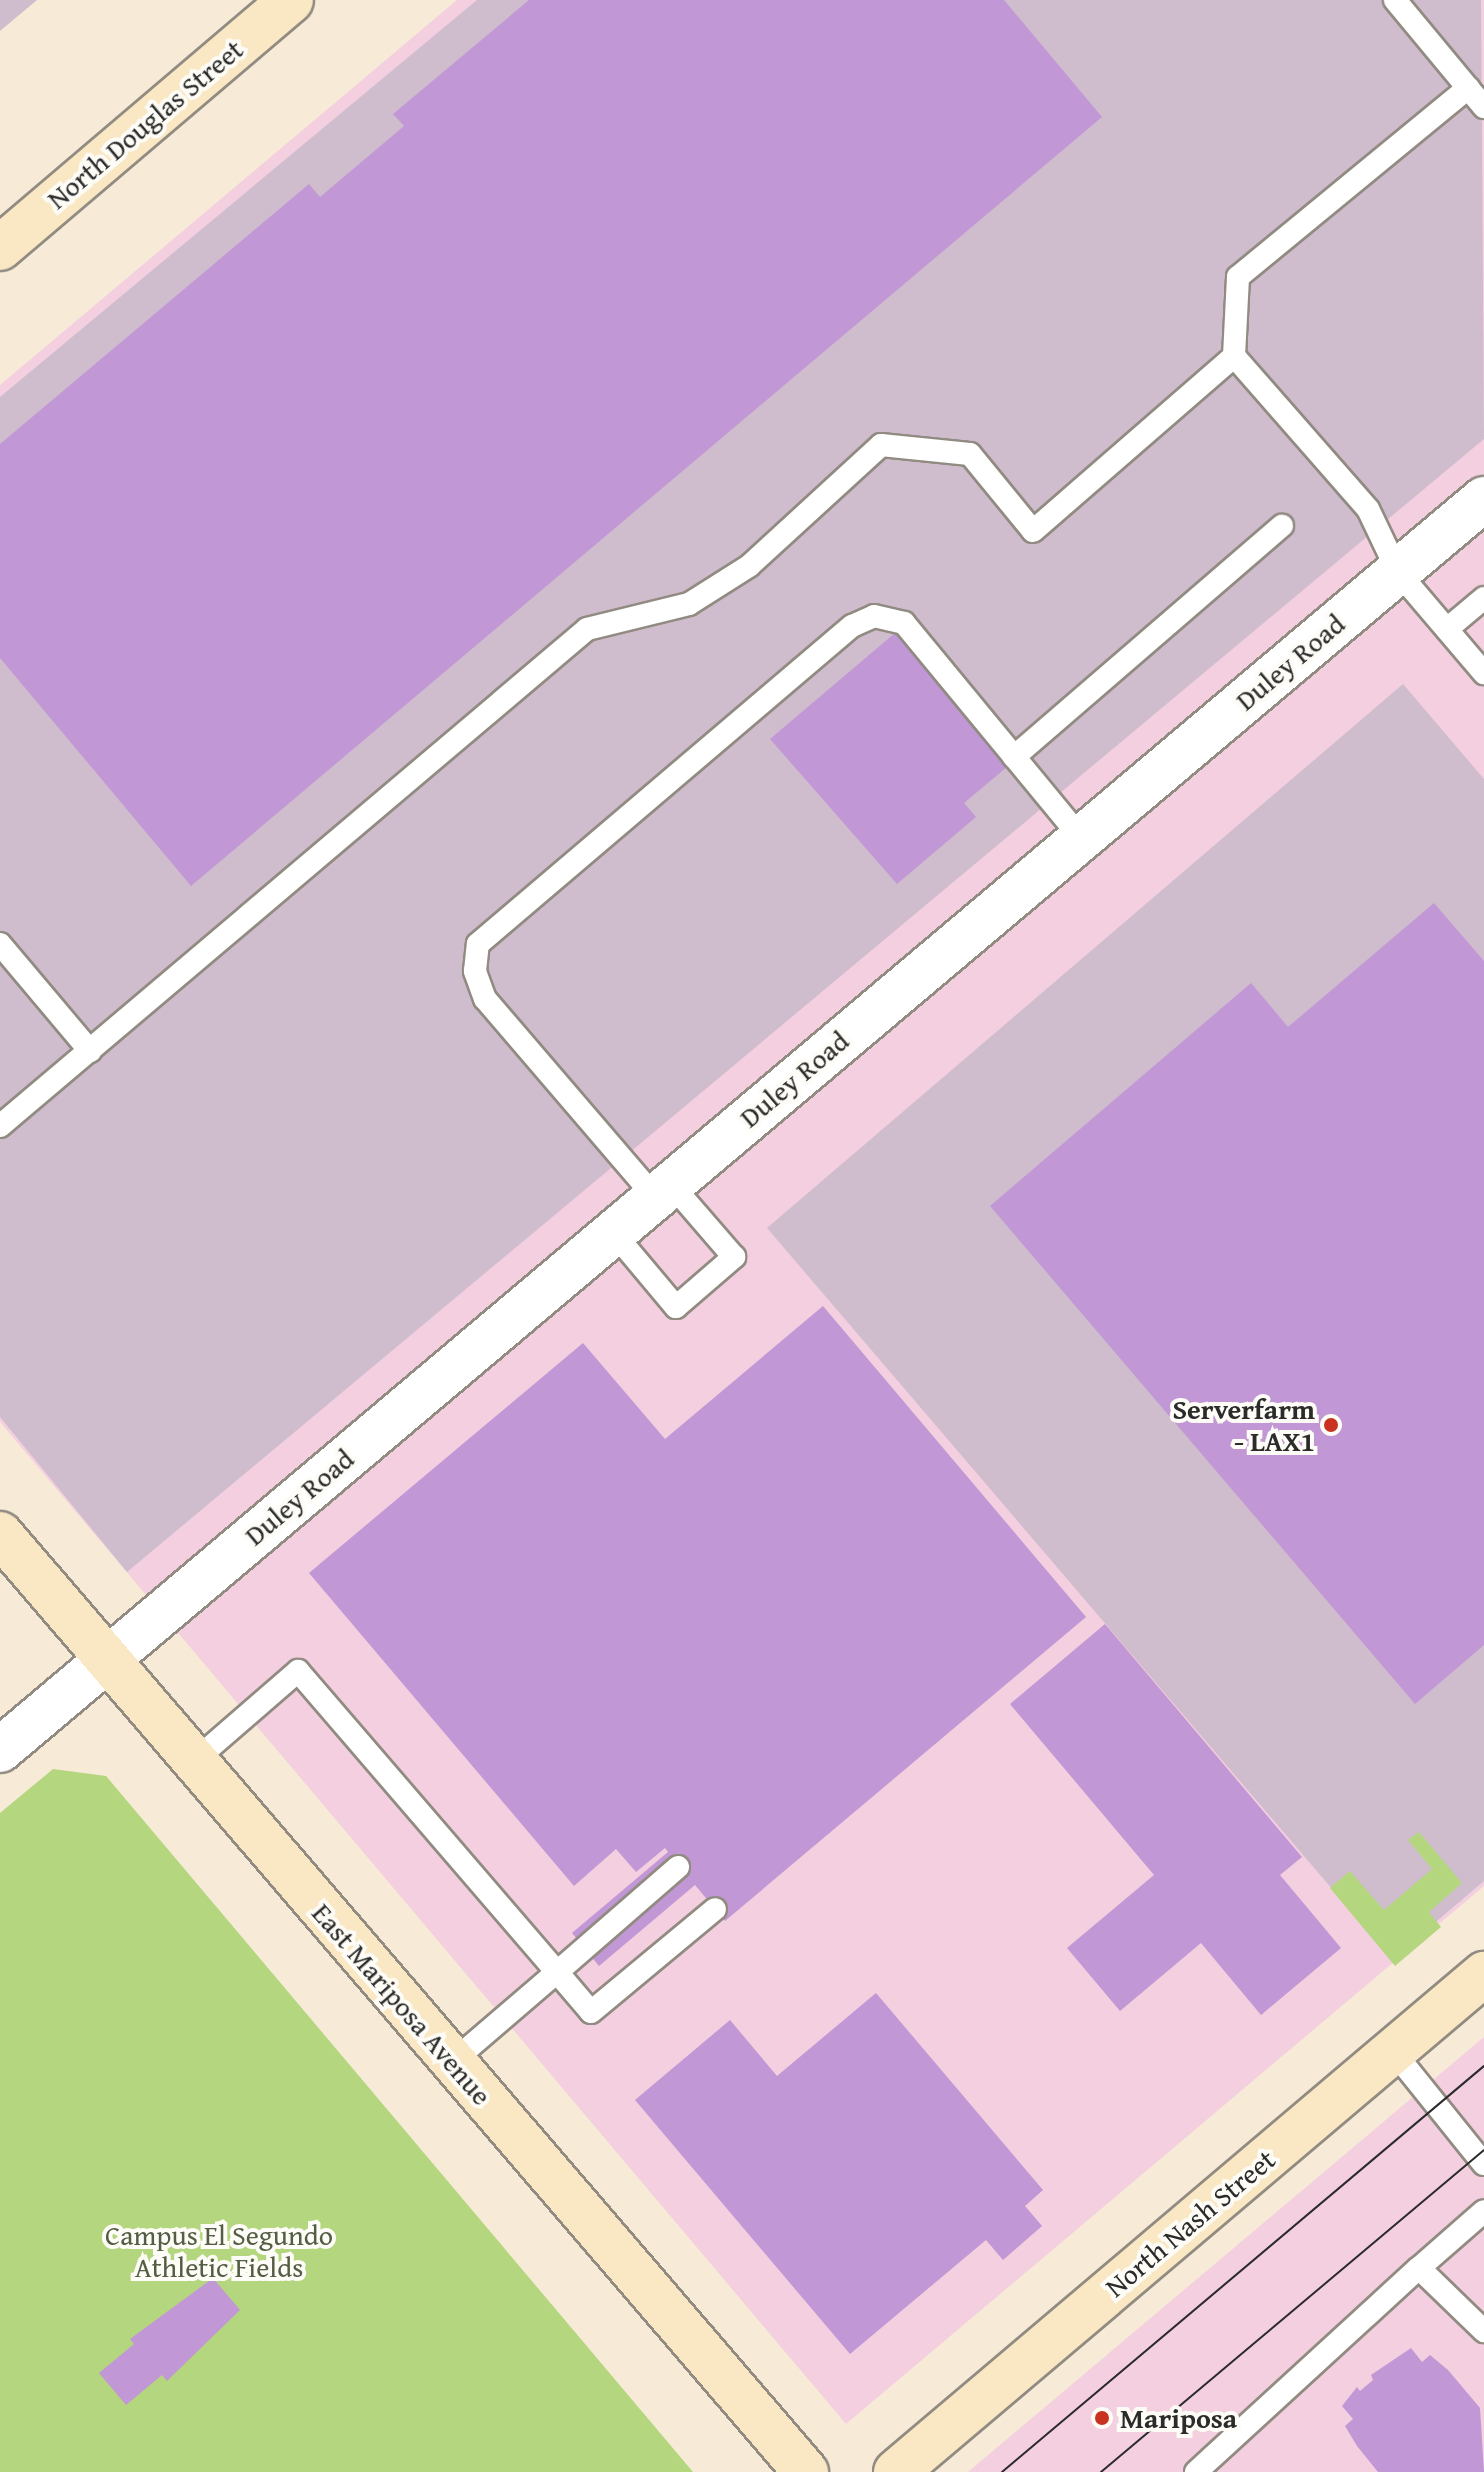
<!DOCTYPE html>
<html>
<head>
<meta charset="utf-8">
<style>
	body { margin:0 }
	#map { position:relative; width:1484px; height:2472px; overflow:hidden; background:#f7ebd8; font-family:"Gentium Book Plus",serif }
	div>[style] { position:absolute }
	.built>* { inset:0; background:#f3cfdf }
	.industrial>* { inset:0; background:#cfbdce }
	.green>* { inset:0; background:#b4d67e }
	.building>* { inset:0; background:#c197d6 }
	.roads { filter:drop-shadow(2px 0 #918b82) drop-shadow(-2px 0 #918b82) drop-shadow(0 2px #918b82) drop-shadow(0 -2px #918b82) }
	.lane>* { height:22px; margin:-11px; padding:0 11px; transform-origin:11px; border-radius:11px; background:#fff }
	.street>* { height:44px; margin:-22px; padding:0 22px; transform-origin:22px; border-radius:22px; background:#fff }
	.secondary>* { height:44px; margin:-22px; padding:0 22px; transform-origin:22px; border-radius:22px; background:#fae7c3 }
	.tram>* { height:2px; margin:-1px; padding:0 1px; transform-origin:1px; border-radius:1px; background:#2b2b2b }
	.dots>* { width:22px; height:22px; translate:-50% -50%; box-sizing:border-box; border:4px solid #fdfcf7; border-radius:50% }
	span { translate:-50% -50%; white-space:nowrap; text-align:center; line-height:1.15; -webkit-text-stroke:8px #fdfcf7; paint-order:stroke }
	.street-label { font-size:28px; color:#2b2b2b }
	.poi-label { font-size:28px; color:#2b2b2b; font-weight:700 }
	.right { translate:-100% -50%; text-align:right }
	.left { translate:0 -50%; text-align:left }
	.park-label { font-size:28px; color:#545e44 }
</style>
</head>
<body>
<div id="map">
	<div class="built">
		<i style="clip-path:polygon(457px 0,1484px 0,1484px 1886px,846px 2424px,0 1422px,0 385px)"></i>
		<i style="clip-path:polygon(1484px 2037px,1484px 2472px,968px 2472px)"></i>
	</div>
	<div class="industrial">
		<i style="clip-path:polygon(0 0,37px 0,0 31px)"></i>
		<i style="clip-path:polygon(477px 0,1481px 0,1484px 439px,127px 1572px,0 1417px,0 397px)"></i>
		<i style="clip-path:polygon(1403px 684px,1484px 779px,1484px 1881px,1392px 1959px,767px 1228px)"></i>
	</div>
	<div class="green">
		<i style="clip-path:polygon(53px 1769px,106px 1776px,693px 2472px,0 2472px,0 1813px)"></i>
		<i style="clip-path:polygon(1419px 1832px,1462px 1883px,1429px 1912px,1441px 1927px,1395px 1966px,1330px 1888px,1350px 1871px,1384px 1910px,1432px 1869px,1408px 1840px)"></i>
	</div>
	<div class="building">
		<i style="clip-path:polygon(529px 0,1004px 0,1102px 117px,191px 886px,0 658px,0 444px,309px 184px,320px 197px,404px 126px,393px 114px)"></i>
		<i style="clip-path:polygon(895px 633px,1007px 767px,964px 803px,976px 817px,897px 884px,770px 739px)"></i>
		<i style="clip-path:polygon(1434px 903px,1484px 961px,1484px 1645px,1415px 1704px,990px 1206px,1251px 983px,1288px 1027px)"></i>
		<i style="clip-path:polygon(823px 1306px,1086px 1617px,725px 1921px,695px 1885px,599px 1966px,572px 1933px,668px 1852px,665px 1848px,636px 1872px,616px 1849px,574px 1886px,309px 1573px,583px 1343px,665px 1439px)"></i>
		<i style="clip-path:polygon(1105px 1624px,1302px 1857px,1280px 1875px,1341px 1948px,1261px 2015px,1201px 1943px,1120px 2011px,1067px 1948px,1154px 1875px,1010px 1704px)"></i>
		<i style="clip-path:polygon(876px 1993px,1043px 2190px,1025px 2206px,1042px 2226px,1003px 2260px,986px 2240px,850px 2354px,635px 2100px,730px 2020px,777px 2076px)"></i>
		<i style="clip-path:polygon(213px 2278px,240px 2310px,167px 2381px,162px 2375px,126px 2405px,99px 2373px,134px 2344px,130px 2339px)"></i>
		<i style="clip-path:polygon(1411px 2348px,1422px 2362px,1430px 2355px,1448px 2370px,1480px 2408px,1484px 2472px,1378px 2472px,1357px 2446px,1345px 2426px,1353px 2419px,1342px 2406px,1357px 2387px,1360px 2391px,1373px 2380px,1371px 2375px)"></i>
	</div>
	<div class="roads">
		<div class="lane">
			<i style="left:1395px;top:0;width:114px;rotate:50.3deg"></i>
			<i style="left:1234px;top:356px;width:79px;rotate:-87.1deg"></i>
			<i style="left:1238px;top:277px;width:298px;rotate:-39.4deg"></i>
			<i style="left:1468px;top:88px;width:25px;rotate:50deg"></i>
			<i style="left:1447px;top:629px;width:48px;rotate:-40deg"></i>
			<i style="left:1014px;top:757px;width:354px;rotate:-40.8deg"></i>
			<i style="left:0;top:944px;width:140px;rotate:49.9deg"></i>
			<i style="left:0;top:1126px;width:769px;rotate:-40.25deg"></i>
			<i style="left:587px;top:629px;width:105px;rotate:-13.8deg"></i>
			<i style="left:689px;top:604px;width:71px;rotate:-32.3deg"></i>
			<i style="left:749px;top:566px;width:179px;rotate:-42.5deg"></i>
			<i style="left:881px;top:445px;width:89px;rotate:5.8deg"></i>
			<i style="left:970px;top:454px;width:99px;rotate:50.7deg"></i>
			<i style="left:1033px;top:531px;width:267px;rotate:-41deg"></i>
			<i style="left:1234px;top:356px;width:203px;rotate:48.8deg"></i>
			<i style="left:1368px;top:509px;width:70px;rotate:64.5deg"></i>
			<i style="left:1398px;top:572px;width:133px;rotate:49.6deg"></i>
			<i style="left:655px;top:1197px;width:261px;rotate:-130.6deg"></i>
			<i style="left:485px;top:999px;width:30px;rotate:-110deg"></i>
			<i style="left:475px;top:971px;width:27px;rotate:-84deg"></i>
			<i style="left:478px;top:944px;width:491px;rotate:-40.4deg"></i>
			<i style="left:852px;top:626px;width:24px;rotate:-24deg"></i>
			<i style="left:874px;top:616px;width:31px;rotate:13deg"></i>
			<i style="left:904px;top:623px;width:278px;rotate:50.5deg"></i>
			<i style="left:613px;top:1232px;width:98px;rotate:50deg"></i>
			<i style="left:676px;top:1307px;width:77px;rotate:-40.8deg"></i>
			<i style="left:734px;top:1257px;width:96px;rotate:-130.8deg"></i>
			<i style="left:193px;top:1762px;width:139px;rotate:-40.9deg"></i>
			<i style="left:298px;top:1671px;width:397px;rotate:49.3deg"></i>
			<i style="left:557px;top:1972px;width:138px;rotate:139.4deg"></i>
			<i style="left:678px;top:1867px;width:160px;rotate:139deg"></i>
			<i style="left:557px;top:1972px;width:52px;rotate:49.6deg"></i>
			<i style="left:591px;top:2012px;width:161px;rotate:-39.7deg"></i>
			<i style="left:1393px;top:2051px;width:145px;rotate:51.2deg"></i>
			<i style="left:1419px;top:2268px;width:86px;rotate:-41.2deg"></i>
			<i style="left:1196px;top:2472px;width:302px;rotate:-42.5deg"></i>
			<i style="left:1419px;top:2268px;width:91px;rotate:44.1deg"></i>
		</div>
		<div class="street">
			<i style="left:0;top:1750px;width:1941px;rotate:-40.13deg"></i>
		</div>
		<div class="secondary">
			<i style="left:0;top:248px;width:382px;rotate:-40.4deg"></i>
			<i style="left:0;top:1534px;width:1237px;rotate:49.33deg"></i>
			<i style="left:896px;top:2472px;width:771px;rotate:-40.26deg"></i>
		</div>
	</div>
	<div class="tram">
		<i style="left:1002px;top:2472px;width:630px;rotate:-40.11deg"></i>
		<i style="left:1101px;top:2472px;width:500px;rotate:-40.05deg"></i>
	</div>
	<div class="dots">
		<i style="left:1331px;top:1425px;background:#c8321e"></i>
		<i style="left:1102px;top:2418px;background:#c8321e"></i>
	</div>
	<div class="street-label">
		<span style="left:145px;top:124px;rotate:-40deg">North Douglas Street</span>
		<span style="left:1290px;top:662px;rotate:-40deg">Duley Road</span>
		<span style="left:794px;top:1079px;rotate:-40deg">Duley Road</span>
		<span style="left:299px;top:1497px;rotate:-40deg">Duley Road</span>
		<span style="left:402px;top:2004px;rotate:49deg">East Mariposa Avenue</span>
		<span style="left:1190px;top:2223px;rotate:-40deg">North Nash Street</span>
	</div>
	<div class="poi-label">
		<span class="right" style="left:1315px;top:1425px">Serverfarm<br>- LAX1</span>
		<span class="left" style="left:1120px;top:2418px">Mariposa</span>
	</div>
	<div class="park-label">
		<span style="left:219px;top:2251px">Campus El Segundo<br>Athletic Fields</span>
	</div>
</div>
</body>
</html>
